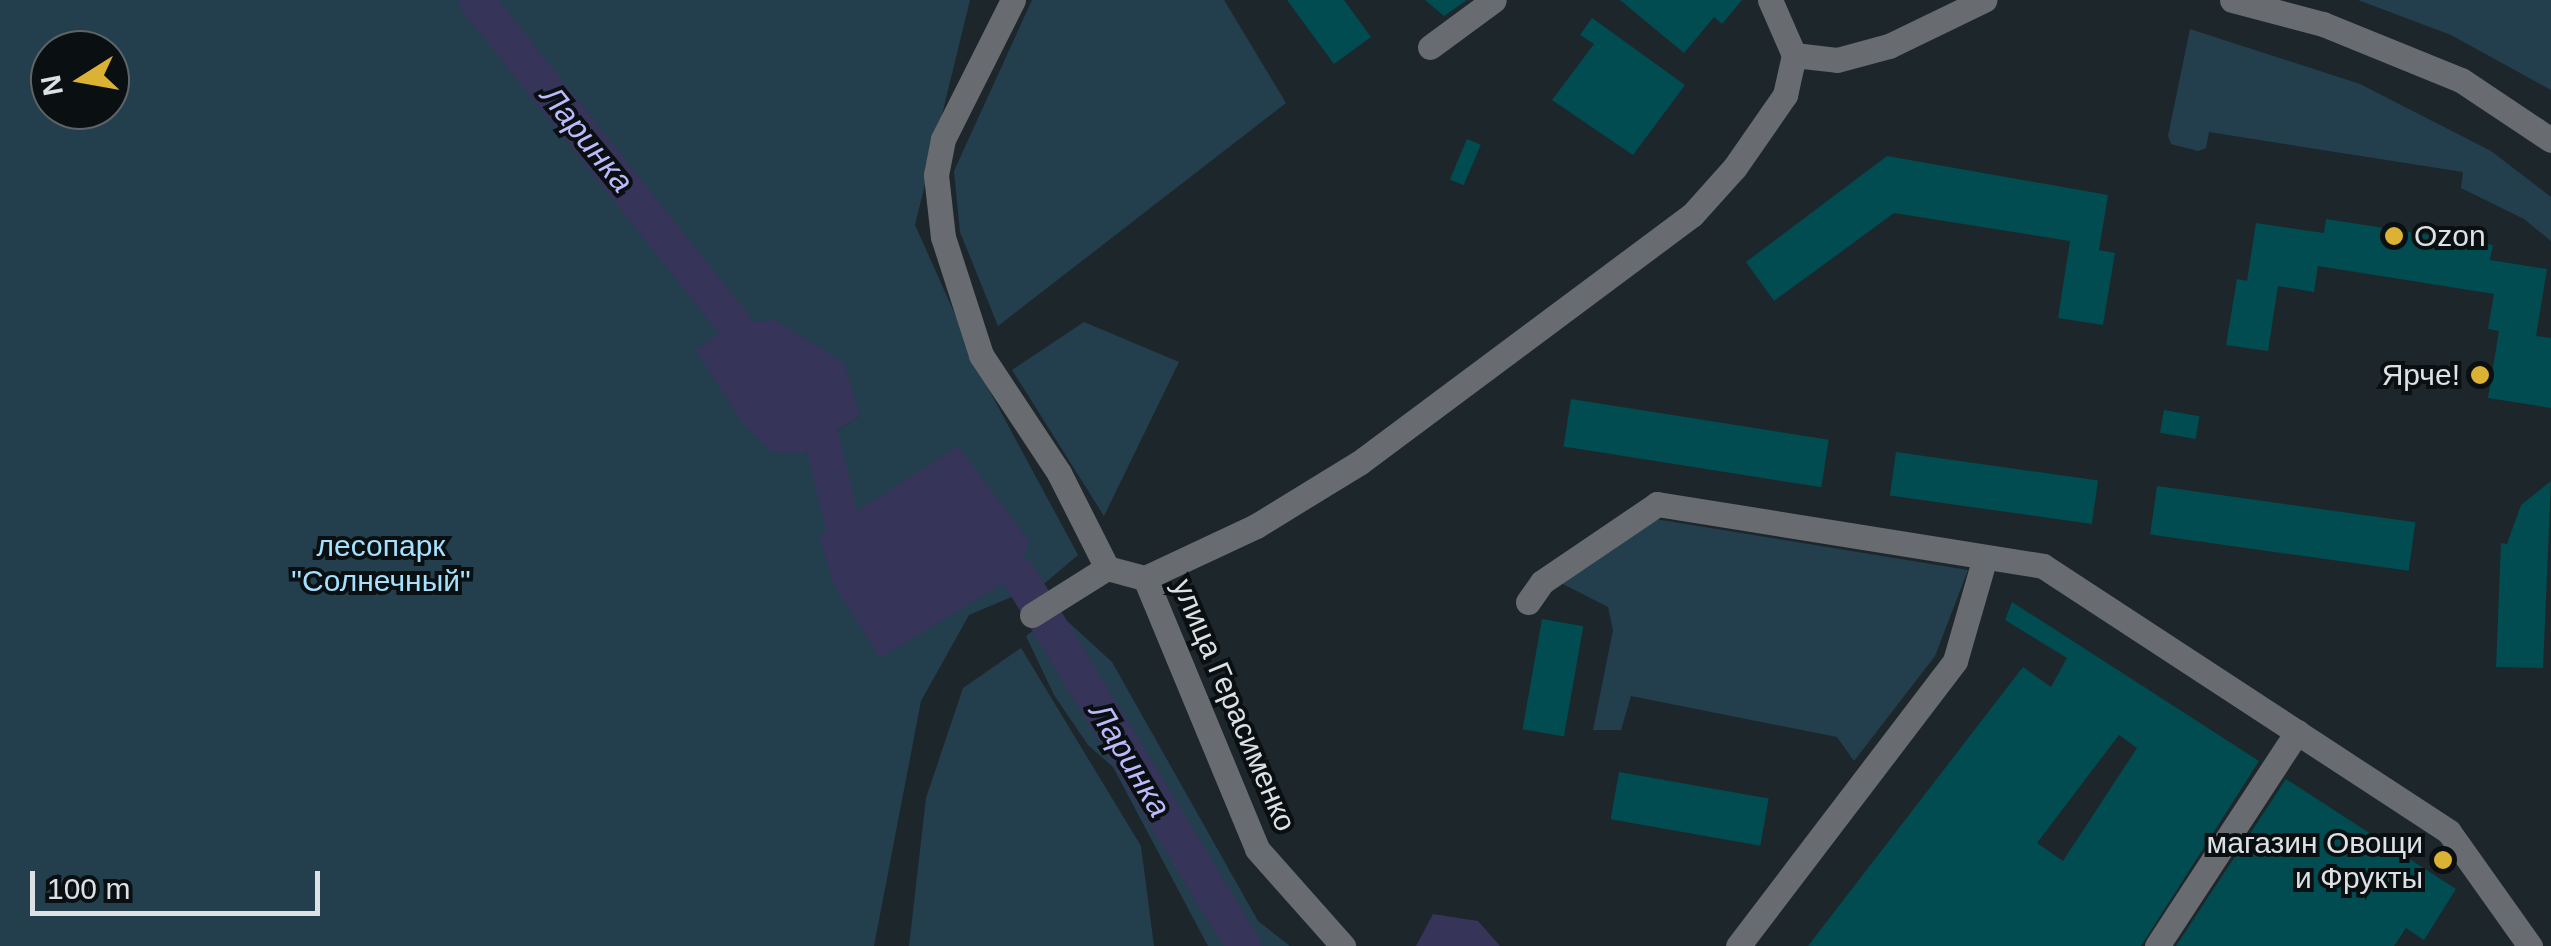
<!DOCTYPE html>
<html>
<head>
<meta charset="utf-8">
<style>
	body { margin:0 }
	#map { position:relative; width:2551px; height:946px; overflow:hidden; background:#1d262b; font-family:Arial,sans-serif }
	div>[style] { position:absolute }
	.green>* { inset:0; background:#233f4d }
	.water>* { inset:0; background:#363459 }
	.river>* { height:35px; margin:-17.5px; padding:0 17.5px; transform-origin:17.5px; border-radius:17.5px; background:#363459 }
	.building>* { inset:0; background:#014c50; transform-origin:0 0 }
	.minor>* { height:25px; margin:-12.5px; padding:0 12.5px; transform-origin:12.5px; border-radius:12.5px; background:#686b6f }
	.dots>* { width:28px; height:28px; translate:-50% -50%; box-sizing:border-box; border:5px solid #0a0f11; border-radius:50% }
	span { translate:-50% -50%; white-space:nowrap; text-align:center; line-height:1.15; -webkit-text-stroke:8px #0a0f11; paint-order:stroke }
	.poi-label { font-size:30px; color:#dbe1e4 }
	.left { translate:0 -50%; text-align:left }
	.right { translate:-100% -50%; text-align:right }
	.park-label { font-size:30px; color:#a3e1ff }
	.street-label { font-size:30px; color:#dbe1e4 }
	.water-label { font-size:32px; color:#bcb9fd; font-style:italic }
	.north { position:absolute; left:30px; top:30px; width:100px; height:100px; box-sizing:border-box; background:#0a0f11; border:2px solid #5e6365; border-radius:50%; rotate:259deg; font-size:28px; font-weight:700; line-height:40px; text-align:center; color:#dbe1e4 }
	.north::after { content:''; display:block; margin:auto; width:35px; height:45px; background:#dbb233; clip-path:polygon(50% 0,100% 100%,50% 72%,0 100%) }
	.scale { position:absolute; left:30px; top:871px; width:290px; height:45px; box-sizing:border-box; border:5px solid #dbe1e4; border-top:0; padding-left:12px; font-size:30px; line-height:35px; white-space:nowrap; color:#dbe1e4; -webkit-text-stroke:8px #0a0f11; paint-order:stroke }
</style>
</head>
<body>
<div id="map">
	<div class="green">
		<i style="clip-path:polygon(evenodd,0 0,970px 0,915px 225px,988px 388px,1078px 555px,1045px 583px,969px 615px,921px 701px,874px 946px,0 946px,0 0,50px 50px,110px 50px,110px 110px,50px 110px,50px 50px,0 0,860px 415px,804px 454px,743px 424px,860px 415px)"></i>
		<i style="clip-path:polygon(1032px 0,1224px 0,1286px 103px,998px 326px,960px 232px,954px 171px)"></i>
		<i style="clip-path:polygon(2358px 0,2551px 0,2551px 90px,2451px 35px)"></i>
		<i style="clip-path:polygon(2190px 29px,2360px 84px,2491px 151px,2551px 197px,2551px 241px,2524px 219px,2461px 188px,2463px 172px,2209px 132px,2206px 148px,2198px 151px,2171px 144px,2168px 136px)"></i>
		<i style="clip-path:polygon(1084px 322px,1179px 362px,1104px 516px,1012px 370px)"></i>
		<i style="clip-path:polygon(1655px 519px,1968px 570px,1935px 656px,1854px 761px,1837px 737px,1631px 696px,1621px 730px,1593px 730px,1613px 630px,1608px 607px,1561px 583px)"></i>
		<i style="clip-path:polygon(1052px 617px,1065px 619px,1112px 662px,1258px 921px,1290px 946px,1208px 946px,1113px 767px,1088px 745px,1054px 695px,1026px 636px)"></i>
		<i style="clip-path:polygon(1021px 648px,1141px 846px,1154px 946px,909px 946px,926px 798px,963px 688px)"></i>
	</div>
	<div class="water">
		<i style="clip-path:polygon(775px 320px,844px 363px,860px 415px,804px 454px,772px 452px,743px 424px,695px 349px,734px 324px)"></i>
		<i style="clip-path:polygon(958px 446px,1029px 541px,1018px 574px,880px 658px,834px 585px,819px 536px)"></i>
		<i style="clip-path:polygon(1433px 914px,1478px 921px,1500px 946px,1416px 946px)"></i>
	</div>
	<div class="river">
		<i style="left:476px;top:0;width:414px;rotate:51.5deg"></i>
		<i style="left:822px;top:441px;width:81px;rotate:76.5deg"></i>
		<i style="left:1018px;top:574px;width:435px;rotate:58.8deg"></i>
	</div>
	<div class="building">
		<i style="clip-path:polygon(1287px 0,1344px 0,1371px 37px,1334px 64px)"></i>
		<i style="clip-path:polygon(1425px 0,1467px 0,1444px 16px)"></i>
		<i style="clip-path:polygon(1620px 0,1742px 0,1722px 24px,1714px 17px,1684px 53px)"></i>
		<i style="clip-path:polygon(1592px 18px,1685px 85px,1633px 155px,1552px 100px,1594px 44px,1580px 35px)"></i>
		<i style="left:1467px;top:139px;width:15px;height:44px;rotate:23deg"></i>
		<i style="clip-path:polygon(1887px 156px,2108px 195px,2099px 250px,2115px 253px,2103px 325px,2058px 318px,2070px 241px,1894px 213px,1774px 301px,1746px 262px)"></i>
		<i style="clip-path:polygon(2326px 219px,2493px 245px,2490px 260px,2547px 269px,2536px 336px,2551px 338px,2551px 408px,2488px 398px,2499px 331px,2488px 329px,2494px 294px,2318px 266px,2314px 292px,2278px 286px,2268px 351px,2226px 345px,2237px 279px,2247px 281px,2256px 223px,2324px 233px)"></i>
		<i style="left:1571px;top:399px;width:261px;height:48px;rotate:9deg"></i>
		<i style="left:2164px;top:410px;width:36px;height:23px;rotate:10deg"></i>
		<i style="left:1896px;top:452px;width:204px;height:44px;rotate:8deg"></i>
		<i style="clip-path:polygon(2551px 481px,2543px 668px,2496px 667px,2501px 543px,2507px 544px,2521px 505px)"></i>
		<i style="left:2157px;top:486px;width:261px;height:49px;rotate:8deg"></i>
		<i style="clip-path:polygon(evenodd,2012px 602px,2259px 761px,2141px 946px,1808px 946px,2023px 667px,2051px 687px,2067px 658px,2005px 620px,2012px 602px,2119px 735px,2137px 748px,2063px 861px,2037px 843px,2119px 735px)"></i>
		<i style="left:1542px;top:619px;width:42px;height:112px;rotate:10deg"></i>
		<i style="left:1619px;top:772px;width:152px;height:48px;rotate:10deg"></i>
		<i style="clip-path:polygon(2286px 779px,2456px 889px,2424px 940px,2406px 928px,2394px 946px,2176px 946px)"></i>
	</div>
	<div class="minor">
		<i style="left:1013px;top:0;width:156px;rotate:116.7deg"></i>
		<i style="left:943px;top:139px;width:37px;rotate:101deg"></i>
		<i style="left:936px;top:175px;width:62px;rotate:83.6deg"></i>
		<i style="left:943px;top:237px;width:124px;rotate:72.1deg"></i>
		<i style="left:981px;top:355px;width:141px;rotate:56.5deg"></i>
		<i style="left:1059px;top:473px;width:106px;rotate:63.2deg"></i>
		<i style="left:1107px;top:568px;width:39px;rotate:15deg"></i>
		<i style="left:1145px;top:578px;width:123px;rotate:-25.1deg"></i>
		<i style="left:1256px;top:526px;width:121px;rotate:-31.5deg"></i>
		<i style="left:1359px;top:463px;width:415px;rotate:-36.7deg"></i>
		<i style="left:1692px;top:215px;width:64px;rotate:-48.1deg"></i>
		<i style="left:1735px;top:167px;width:88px;rotate:-55.2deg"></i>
		<i style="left:1785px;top:95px;width:41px;rotate:-77.3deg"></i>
		<i style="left:1770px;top:0;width:60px;rotate:66.4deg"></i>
		<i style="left:2232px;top:0;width:94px;rotate:14.8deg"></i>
		<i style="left:2323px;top:24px;width:149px;rotate:22.1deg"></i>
		<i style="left:2461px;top:80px;width:108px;rotate:33.7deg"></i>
		<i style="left:1430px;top:47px;width:79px;rotate:-36.3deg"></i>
		<i style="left:1794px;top:55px;width:43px;rotate:6.6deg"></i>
		<i style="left:1837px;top:60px;width:54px;rotate:-15.1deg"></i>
		<i style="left:1889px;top:46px;width:106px;rotate:-25.8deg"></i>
		<i style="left:1145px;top:578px;width:293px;rotate:67.5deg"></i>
		<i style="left:1257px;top:849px;width:130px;rotate:48.4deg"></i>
		<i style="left:1528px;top:602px;width:24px;rotate:-55deg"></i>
		<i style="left:1542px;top:582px;width:139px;rotate:-34.1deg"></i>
		<i style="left:1657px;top:504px;width:391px;rotate:9.1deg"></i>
		<i style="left:2043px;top:566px;width:485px;rotate:33.2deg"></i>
		<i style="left:2449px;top:832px;width:140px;rotate:54.6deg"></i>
		<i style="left:1032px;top:615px;width:89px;rotate:-32.1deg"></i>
		<i style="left:1738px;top:946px;width:358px;rotate:-52.7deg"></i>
		<i style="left:1955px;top:661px;width:108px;rotate:-73.9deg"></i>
		<i style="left:2157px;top:946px;width:256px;rotate:-56.8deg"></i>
	</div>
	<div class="dots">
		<i style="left:2394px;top:236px;background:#dbb233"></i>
		<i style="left:2480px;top:375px;background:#dbb233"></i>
		<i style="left:2443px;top:860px;background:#dbb233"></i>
	</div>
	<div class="poi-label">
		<span class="left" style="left:2414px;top:236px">Ozon</span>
		<span class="right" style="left:2460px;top:375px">Ярче!</span>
		<span class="right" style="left:2423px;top:860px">магазин Овощи<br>и Фрукты</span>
	</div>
	<div class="park-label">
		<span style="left:381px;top:563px">лесопарк<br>"Солнечный"</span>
	</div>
	<div class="street-label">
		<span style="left:1234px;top:705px;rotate:67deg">улица Герасименко</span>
	</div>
	<div class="water-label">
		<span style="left:587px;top:139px;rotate:51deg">Ларинка</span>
		<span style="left:1130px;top:760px;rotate:59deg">Ларинка</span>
	</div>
	<div class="north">N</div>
	<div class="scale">100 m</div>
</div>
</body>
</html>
